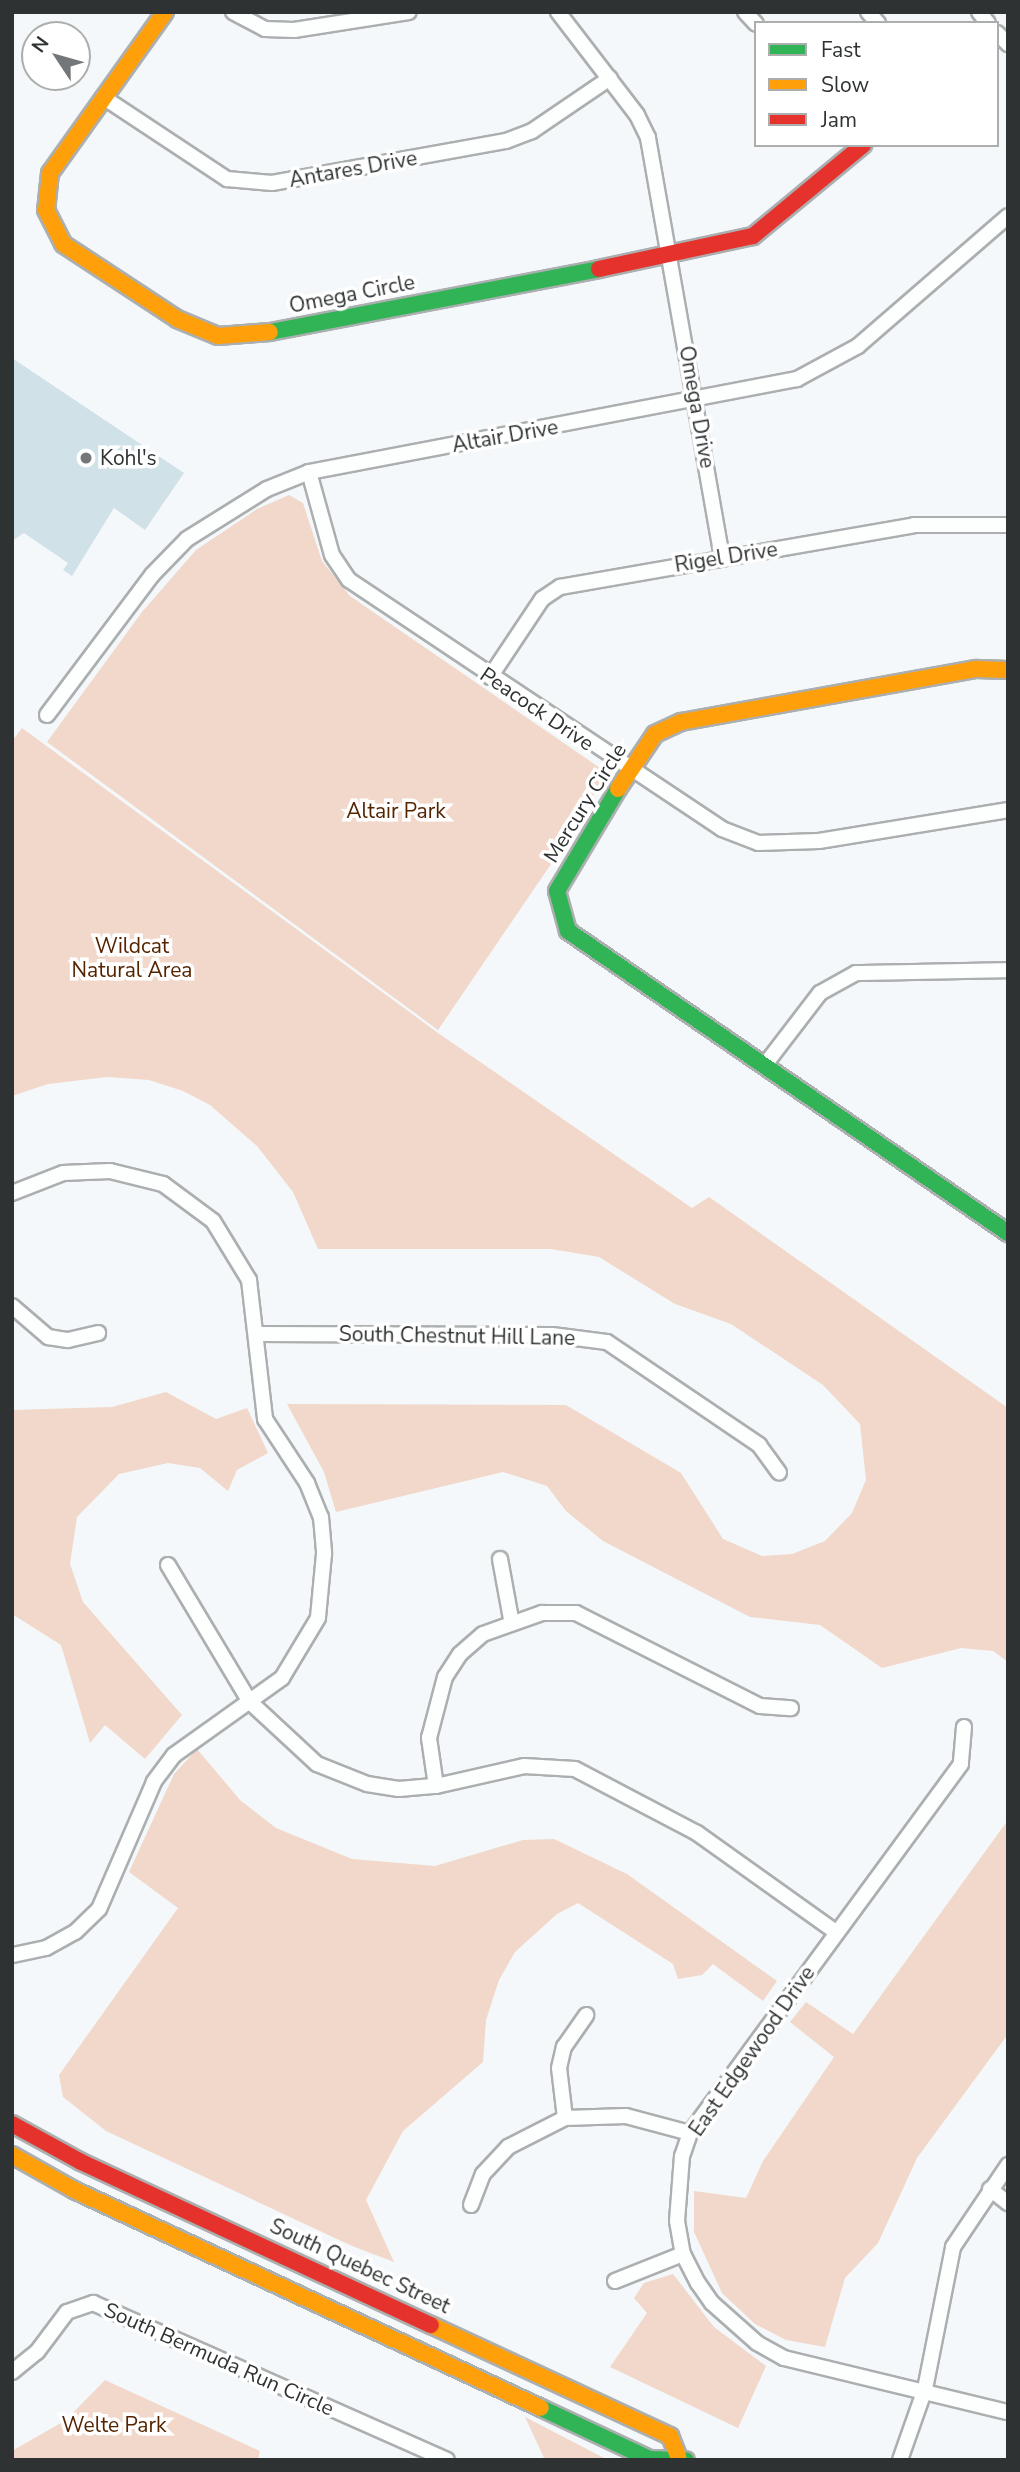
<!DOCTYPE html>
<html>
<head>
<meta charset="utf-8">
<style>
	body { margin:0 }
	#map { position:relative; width:1020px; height:2472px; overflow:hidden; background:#f4f8fa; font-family:"Nunito Sans",sans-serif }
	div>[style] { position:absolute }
	.green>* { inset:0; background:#f1d8ca }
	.building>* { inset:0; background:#d1e1e8 }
	.roads { filter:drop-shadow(2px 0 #acafb0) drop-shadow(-2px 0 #acafb0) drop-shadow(0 2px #acafb0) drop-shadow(0 -2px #acafb0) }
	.street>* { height:14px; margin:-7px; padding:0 7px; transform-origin:7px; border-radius:7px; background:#fdfefe }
	.fast>* { height:16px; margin:-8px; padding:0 8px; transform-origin:8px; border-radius:8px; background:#30b455 }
	.slow>* { height:16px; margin:-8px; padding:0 8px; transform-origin:8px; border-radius:8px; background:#ff9f0a }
	.jam>* { height:16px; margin:-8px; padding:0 8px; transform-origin:8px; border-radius:8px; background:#e5322d }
	.dots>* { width:19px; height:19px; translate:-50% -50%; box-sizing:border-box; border:4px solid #fff; border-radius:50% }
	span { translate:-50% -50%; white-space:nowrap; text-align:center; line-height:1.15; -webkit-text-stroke:7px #fff; paint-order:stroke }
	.street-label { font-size:21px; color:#2f3233 }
	.poi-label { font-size:21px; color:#2f3233 }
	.left { translate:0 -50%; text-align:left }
	.park-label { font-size:21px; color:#542401 }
	.frame { position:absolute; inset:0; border:14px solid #2f3233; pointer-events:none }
	.legend { position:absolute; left:754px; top:21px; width:245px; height:126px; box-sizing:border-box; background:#fff; border:2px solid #acadad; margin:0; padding:9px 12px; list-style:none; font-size:21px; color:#2f3233 }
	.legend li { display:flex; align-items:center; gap:14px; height:35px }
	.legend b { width:35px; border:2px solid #acadad }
	.north { position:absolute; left:21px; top:21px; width:70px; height:70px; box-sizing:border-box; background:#fff; border:2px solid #acadad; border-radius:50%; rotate:306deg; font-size:19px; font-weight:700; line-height:28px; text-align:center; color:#2f3233 }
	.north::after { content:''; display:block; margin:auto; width:24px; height:32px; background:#747779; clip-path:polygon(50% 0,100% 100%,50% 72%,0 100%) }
</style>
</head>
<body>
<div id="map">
	<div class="green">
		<i style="clip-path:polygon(289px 495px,303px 503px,322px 561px,350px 596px,603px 770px,603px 779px,549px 867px,438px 1030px,47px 742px,142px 612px,196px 550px,257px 509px)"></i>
		<i style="clip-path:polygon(22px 728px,438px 1033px,692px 1208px,709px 1197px,1008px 1408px,1008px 1662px,993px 1651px,961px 1648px,882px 1668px,820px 1625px,750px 1617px,603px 1541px,566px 1511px,547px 1486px,503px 1472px,336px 1512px,324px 1472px,287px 1404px,566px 1405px,681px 1473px,723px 1539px,762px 1556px,792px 1554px,825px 1541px,852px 1513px,866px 1480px,860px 1424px,823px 1385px,731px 1324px,675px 1304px,599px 1257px,551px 1249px,318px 1249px,293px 1192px,257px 1146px,210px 1105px,183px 1091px,149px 1080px,107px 1077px,48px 1084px,12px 1096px,12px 741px)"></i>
		<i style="clip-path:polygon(166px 1392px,216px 1419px,247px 1408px,268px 1453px,237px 1470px,228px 1491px,200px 1468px,168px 1463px,119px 1474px,77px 1517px,70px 1564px,83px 1602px,182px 1715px,145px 1759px,105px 1725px,90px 1743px,61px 1645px,12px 1614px,12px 1410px,112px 1407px)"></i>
		<i style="clip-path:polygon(197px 1749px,240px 1800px,276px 1828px,352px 1859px,435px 1866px,523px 1840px,554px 1839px,627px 1874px,777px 1981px,763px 2001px,713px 1964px,702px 1975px,678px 1979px,673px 1964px,578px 1903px,557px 1914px,515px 1952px,499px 1980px,486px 2020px,483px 2062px,403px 2131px,366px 2200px,394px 2262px,352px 2246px,106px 2131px,63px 2097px,59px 2075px,178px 1908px,129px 1872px,174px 1774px)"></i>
		<i style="clip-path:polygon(1008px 1820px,1008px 2034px,917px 2158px,878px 2243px,845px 2278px,825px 2347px,786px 2340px,755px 2324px,722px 2293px,694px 2232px,694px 2191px,746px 2198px,763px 2161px,834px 2057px,790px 2022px,806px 2002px,853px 2034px)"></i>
		<i style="clip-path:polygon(673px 2274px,714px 2327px,766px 2366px,738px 2428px,610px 2367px,647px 2313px,634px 2298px,644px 2283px)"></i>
		<i style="clip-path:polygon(105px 2380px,260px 2451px,258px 2460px,12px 2460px,12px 2451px,66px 2420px)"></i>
		<i style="clip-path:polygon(525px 2417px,608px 2460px,545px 2460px)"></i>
	</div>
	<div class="building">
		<i style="clip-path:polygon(12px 358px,184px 473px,145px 530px,114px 508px,72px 576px,63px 570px,68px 563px,24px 533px,12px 541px)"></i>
	</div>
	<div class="roads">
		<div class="street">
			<i style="left:233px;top:12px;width:36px;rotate:28deg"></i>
			<i style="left:265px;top:29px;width:29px;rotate:2deg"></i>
			<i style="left:294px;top:30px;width:116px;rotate:-8.9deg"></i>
			<i style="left:558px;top:12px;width:130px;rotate:52.5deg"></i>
			<i style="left:637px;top:115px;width:25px;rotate:64deg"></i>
			<i style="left:648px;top:138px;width:427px;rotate:80deg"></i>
			<i style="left:745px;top:12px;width:16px;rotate:47deg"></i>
			<i style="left:868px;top:12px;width:15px;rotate:48deg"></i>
			<i style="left:979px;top:12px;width:14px;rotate:51deg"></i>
			<i style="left:997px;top:33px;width:16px;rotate:45deg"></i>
			<i style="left:103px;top:97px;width:149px;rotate:33.5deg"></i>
			<i style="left:227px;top:179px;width:45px;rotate:5.1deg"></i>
			<i style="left:272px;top:183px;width:238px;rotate:-10.2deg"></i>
			<i style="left:506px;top:141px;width:28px;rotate:-21deg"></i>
			<i style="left:532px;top:131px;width:94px;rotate:-34.2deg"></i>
			<i style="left:309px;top:472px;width:86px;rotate:74.5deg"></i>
			<i style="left:332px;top:555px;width:30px;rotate:56deg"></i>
			<i style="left:349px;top:580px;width:448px;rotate:33.7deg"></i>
			<i style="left:722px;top:829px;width:39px;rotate:21deg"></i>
			<i style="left:758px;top:843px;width:61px;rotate:-1.9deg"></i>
			<i style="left:819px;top:841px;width:192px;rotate:-9.3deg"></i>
			<i style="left:490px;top:677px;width:94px;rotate:-56.3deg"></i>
			<i style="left:542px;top:599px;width:22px;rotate:-34deg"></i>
			<i style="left:560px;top:587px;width:359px;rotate:-9.9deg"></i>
			<i style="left:914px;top:525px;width:94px"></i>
			<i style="left:47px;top:715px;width:175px;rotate:-53.1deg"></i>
			<i style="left:152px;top:575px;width:50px;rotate:-45.8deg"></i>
			<i style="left:187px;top:539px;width:94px;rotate:-32deg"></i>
			<i style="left:267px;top:489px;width:45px;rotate:-22deg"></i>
			<i style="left:309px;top:472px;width:497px;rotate:-10.8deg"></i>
			<i style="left:797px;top:379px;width:69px;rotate:-28.4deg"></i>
			<i style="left:858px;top:346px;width:198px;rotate:-40.9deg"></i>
			<i style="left:764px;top:1066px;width:92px;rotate:-52.5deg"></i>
			<i style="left:820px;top:993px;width:41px;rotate:-29.1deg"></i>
			<i style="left:856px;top:973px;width:152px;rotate:-1.1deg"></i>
			<i style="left:12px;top:1193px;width:55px;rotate:-21.4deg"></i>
			<i style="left:63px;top:1173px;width:47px;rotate:-2.4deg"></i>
			<i style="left:110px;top:1171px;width:55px;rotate:13.8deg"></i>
			<i style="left:163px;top:1184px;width:62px;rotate:36.5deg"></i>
			<i style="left:213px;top:1221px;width:69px;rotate:58.6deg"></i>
			<i style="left:249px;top:1280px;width:140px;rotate:83.4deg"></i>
			<i style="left:265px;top:1419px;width:77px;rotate:56.7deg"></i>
			<i style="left:307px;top:1483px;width:37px;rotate:68deg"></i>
			<i style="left:321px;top:1517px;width:37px;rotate:85deg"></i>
			<i style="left:324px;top:1554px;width:64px;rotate:95.4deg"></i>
			<i style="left:318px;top:1618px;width:70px;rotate:121deg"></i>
			<i style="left:282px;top:1678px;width:133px;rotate:144.5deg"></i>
			<i style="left:174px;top:1755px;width:34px;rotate:127deg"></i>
			<i style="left:154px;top:1782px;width:138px;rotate:113.4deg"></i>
			<i style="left:99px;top:1909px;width:33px;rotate:136deg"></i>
			<i style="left:75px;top:1932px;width:33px;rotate:151deg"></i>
			<i style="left:46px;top:1948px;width:35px;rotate:168deg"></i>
			<i style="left:12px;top:1306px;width:48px;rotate:40.7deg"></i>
			<i style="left:48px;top:1337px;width:20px;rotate:9deg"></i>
			<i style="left:68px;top:1340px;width:31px;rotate:-13deg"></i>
			<i style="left:257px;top:1334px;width:295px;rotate:0.2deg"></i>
			<i style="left:552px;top:1335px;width:55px;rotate:7.3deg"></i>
			<i style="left:607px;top:1342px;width:184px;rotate:34.1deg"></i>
			<i style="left:759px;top:1445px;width:34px;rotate:54deg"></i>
			<i style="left:500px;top:1559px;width:61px;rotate:79.6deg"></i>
			<i style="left:168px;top:1565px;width:160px;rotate:59.1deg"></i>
			<i style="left:250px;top:1702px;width:91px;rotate:42.8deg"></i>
			<i style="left:317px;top:1764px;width:54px;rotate:21.8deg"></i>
			<i style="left:367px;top:1784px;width:32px;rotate:9deg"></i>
			<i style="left:399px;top:1789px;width:37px;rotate:-5deg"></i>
			<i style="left:436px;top:1786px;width:90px;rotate:-12.8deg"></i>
			<i style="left:524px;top:1766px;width:51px;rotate:3.4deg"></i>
			<i style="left:575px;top:1769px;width:138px;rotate:27.7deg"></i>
			<i style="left:697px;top:1833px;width:171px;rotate:35.5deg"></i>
			<i style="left:964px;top:1727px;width:37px;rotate:95deg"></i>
			<i style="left:961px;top:1764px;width:458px;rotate:126.3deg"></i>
			<i style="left:690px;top:2133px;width:24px;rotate:109deg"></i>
			<i style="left:682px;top:2156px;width:65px;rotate:94.4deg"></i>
			<i style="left:677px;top:2221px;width:34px;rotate:80deg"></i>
			<i style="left:683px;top:2254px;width:33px;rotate:63deg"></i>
			<i style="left:698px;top:2283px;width:24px;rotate:55deg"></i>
			<i style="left:712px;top:2303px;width:60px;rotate:41.6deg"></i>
			<i style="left:757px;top:2343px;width:31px;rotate:29deg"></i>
			<i style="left:784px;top:2358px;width:230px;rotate:13.6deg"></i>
			<i style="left:436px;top:1786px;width:49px;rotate:-98.3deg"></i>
			<i style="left:429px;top:1738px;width:63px;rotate:-75.3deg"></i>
			<i style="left:445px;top:1677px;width:27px;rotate:-57deg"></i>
			<i style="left:460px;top:1654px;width:30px;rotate:-41deg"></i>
			<i style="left:483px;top:1634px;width:63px;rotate:-19.6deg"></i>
			<i style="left:542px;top:1613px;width:34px"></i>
			<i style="left:576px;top:1613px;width:206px;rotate:26.8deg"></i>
			<i style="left:760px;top:1706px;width:31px;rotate:4deg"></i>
			<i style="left:565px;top:2118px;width:50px;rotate:-96.8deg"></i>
			<i style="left:559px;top:2068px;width:22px;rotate:-77deg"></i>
			<i style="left:564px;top:2047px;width:39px;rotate:-55deg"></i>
			<i style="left:990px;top:2189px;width:23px;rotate:38deg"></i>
			<i style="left:471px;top:2205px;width:33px;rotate:-69deg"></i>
			<i style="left:483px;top:2174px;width:37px;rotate:-47deg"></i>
			<i style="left:508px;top:2147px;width:64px;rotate:-27deg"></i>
			<i style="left:565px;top:2118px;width:61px;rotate:-1.9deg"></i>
			<i style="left:626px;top:2116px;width:66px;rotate:14.9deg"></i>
			<i style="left:615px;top:2281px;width:73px;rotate:-21.7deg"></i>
			<i style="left:12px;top:2372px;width:32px;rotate:-39deg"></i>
			<i style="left:37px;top:2352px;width:50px;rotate:-53.1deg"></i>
			<i style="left:67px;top:2312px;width:28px;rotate:-19deg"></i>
			<i style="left:93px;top:2303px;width:387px;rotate:23.9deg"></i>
			<i style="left:900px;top:2460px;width:75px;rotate:-70.6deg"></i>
			<i style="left:925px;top:2389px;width:145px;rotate:-78.8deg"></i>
			<i style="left:953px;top:2247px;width:99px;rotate:-56.1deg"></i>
		</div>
		<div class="fast">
			<i style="left:270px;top:332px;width:335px;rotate:-10.8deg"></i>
			<i style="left:618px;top:789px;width:119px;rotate:120.9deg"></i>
			<i style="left:557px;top:891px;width:41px;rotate:74.6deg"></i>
			<i style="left:568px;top:931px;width:534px;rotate:34.46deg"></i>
			<i style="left:541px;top:2408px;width:120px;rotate:25.1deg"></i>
			<i style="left:650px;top:2459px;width:36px;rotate:2deg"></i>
		</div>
		<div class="slow">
			<i style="left:165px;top:12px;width:198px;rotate:125.5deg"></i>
			<i style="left:50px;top:173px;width:37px;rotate:96deg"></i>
			<i style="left:46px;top:210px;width:38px;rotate:63deg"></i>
			<i style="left:63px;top:244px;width:136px;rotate:33.3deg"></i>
			<i style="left:177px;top:319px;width:44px;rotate:22.5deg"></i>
			<i style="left:218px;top:336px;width:52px;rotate:-4.4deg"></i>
			<i style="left:618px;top:789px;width:66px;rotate:-56.1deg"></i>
			<i style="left:655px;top:734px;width:29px;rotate:-25deg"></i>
			<i style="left:681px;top:722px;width:300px;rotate:-10.2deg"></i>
			<i style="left:976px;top:669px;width:32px;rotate:2deg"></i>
			<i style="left:12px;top:2155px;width:71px;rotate:29.4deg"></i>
			<i style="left:74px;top:2190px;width:515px;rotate:25.02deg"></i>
			<i style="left:431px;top:2325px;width:264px;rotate:24.9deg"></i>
			<i style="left:670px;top:2436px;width:22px;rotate:68deg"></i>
		</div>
		<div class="jam">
			<i style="left:599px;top:269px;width:157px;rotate:-12.1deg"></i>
			<i style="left:753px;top:236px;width:143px;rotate:-39.6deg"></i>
			<i style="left:12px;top:2124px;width:79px;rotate:28.8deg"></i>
			<i style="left:81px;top:2162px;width:386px;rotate:25deg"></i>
		</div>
	</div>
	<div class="dots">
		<i style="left:86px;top:458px;background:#747779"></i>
	</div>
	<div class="street-label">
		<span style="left:353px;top:169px;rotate:-10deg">Antares Drive</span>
		<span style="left:352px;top:294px;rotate:-11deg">Omega Circle</span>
		<span style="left:697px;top:407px;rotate:80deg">Omega Drive</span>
		<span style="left:505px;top:436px;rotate:-10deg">Altair Drive</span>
		<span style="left:726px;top:557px;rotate:-9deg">Rigel Drive</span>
		<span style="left:537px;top:709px;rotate:34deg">Peacock Drive</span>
		<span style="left:585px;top:803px;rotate:-58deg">Mercury Circle</span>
		<span style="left:457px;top:1336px;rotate:1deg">South Chestnut Hill Lane</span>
		<span style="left:752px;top:2051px;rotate:-55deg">East Edgewood Drive</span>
		<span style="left:360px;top:2266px;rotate:25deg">South Quebec Street</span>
		<span style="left:219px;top:2359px;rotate:24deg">South Bermuda Run Circle</span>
	</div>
	<div class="poi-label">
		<span class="left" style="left:100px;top:458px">Kohl's</span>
	</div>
	<div class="park-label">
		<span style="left:396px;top:811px">Altair Park</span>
		<span style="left:132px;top:958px">Wildcat<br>Natural Area</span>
		<span style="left:114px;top:2425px">Welte Park</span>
	</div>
	<div class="frame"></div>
	<ul class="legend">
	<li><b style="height:9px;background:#30b455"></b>Fast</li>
	<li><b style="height:9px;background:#ff9f0a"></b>Slow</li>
	<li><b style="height:9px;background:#e5322d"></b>Jam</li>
	</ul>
	<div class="north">N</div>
</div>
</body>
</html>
